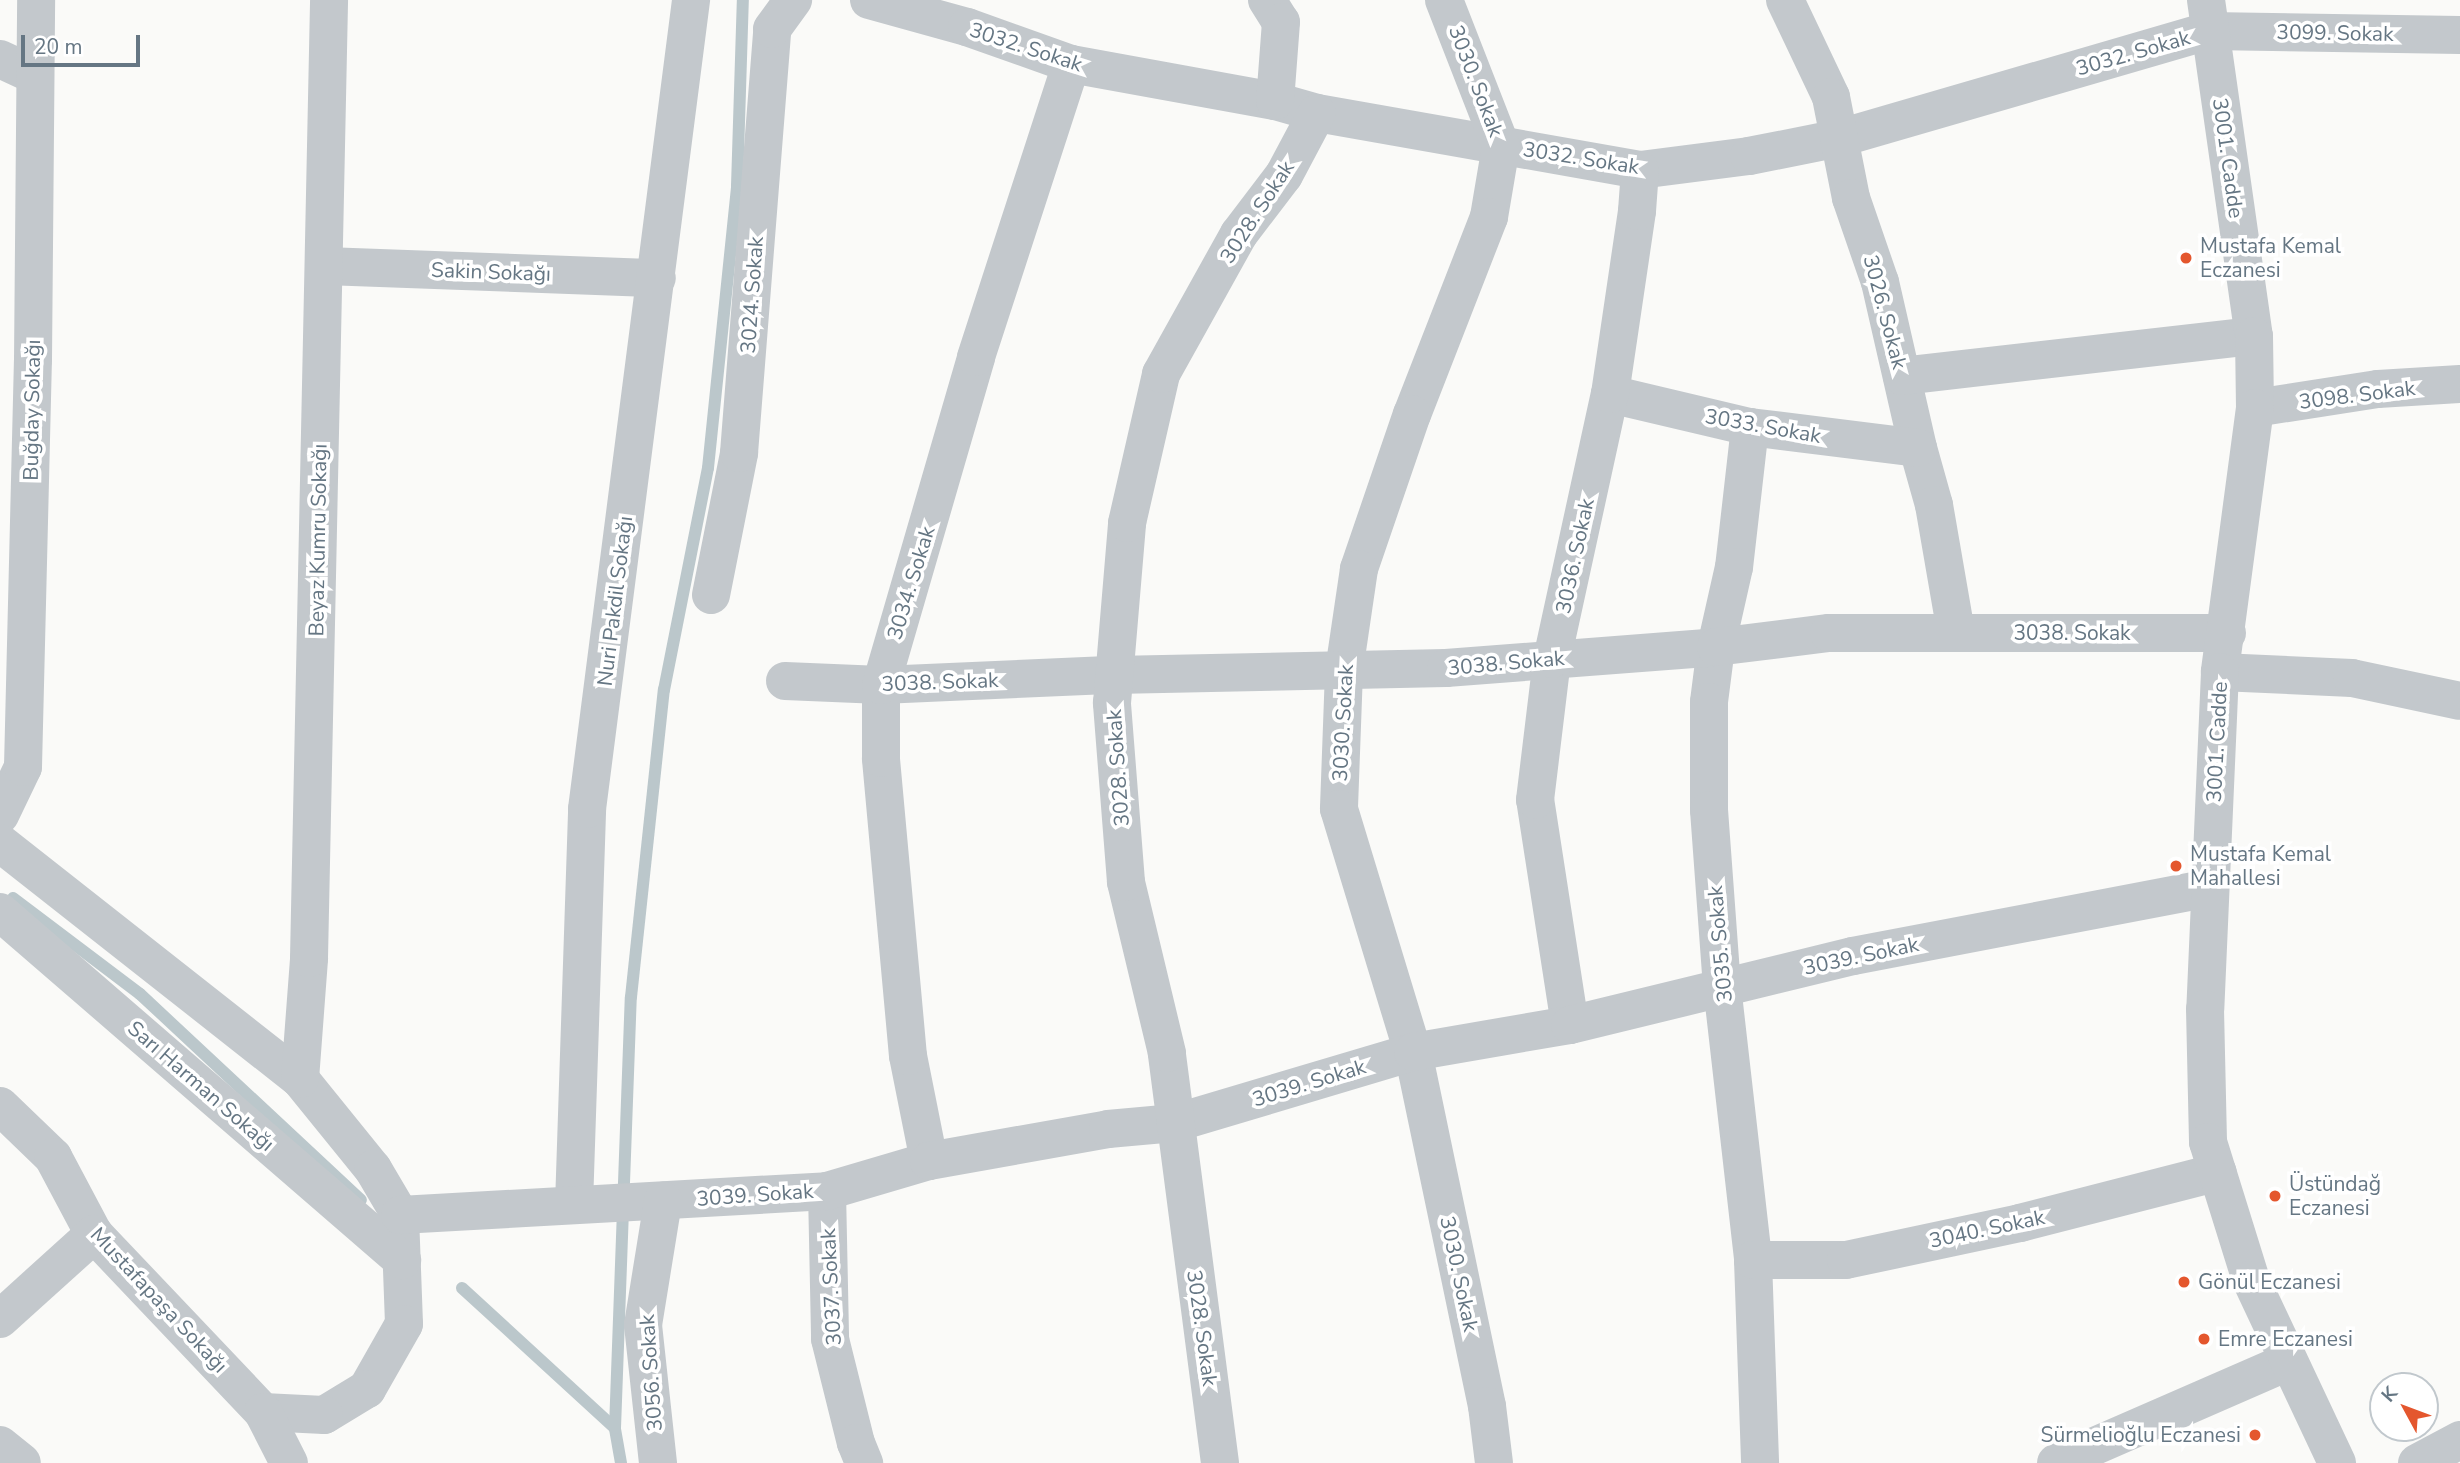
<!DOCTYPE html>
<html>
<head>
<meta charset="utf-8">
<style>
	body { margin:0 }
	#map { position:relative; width:2460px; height:1463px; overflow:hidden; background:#fafaf8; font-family:"Nunito Sans",sans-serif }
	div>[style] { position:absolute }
	.stream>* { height:12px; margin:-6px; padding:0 6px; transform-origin:6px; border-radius:6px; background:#bbc7cb }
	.minor>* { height:38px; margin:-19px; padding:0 19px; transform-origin:19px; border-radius:19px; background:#c3c8cc }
	.tertiary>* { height:38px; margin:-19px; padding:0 19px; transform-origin:19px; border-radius:19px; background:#c3c8cc }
	.dots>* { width:19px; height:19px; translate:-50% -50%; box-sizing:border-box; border:4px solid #fff; border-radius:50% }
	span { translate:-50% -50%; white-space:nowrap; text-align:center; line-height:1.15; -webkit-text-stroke:7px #fff; paint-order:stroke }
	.street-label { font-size:21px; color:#657683 }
	.poi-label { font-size:21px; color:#657683 }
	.left { translate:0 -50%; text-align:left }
	.right { translate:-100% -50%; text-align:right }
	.north { position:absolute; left:2369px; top:1372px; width:70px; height:70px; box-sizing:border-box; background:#fff; border:2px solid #c1c8cd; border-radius:50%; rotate:311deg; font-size:19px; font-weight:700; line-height:28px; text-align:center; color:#657683 }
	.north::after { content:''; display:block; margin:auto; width:24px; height:32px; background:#e4572e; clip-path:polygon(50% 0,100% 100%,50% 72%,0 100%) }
	.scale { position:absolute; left:21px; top:35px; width:119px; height:32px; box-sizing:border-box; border:4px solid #657683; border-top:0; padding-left:9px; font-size:21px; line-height:24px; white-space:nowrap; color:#657683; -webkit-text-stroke:5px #fff; paint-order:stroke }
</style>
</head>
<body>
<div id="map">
	<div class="stream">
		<i style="left:13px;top:898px;width:159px;rotate:37.1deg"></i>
		<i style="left:140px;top:994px;width:302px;rotate:43deg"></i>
		<i style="left:462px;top:1288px;width:207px;rotate:42.5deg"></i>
		<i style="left:621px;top:1463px;width:36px;rotate:-100deg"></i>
		<i style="left:615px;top:1428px;width:431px;rotate:-87.9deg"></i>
		<i style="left:631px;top:997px;width:309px;rotate:-83.9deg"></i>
		<i style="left:664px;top:690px;width:226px;rotate:-78.8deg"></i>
		<i style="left:708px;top:468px;width:283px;rotate:-84.1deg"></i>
		<i style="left:737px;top:186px;width:186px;rotate:-88.2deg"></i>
	</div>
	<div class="minor">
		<i style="left:869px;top:0;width:102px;rotate:15.4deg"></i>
		<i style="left:967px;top:27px;width:110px;rotate:19.6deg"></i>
		<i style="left:1071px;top:64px;width:207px;rotate:10.3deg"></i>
		<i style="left:1275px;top:101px;width:44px;rotate:15.9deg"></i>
		<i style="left:1317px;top:113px;width:328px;rotate:10deg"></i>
		<i style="left:1640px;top:170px;width:110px;rotate:-7.3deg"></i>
		<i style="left:1749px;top:156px;width:93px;rotate:-11.2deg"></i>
		<i style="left:1840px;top:138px;width:384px;rotate:-16.2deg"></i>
		<i style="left:2209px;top:31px;width:251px;rotate:0.9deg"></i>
		<i style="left:1267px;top:0;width:26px;rotate:58deg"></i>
		<i style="left:1281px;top:22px;width:79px;rotate:94.3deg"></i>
		<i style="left:1444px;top:0;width:157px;rotate:68.7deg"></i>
		<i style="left:1501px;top:146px;width:72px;rotate:99.6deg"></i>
		<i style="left:1489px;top:217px;width:212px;rotate:111.3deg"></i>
		<i style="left:1412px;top:414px;width:164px;rotate:108.9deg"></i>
		<i style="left:1359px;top:569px;width:103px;rotate:98.4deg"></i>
		<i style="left:1344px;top:671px;width:138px;rotate:92.1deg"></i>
		<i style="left:1339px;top:809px;width:254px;rotate:73.1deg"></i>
		<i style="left:1413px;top:1052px;width:362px;rotate:78.2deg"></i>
		<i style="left:1487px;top:1406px;width:57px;rotate:83deg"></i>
		<i style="left:1785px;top:0;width:107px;rotate:64.6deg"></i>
		<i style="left:1831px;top:97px;width:103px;rotate:78.8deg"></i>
		<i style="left:1851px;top:198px;width:89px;rotate:71deg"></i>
		<i style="left:1880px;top:282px;width:170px;rotate:77.1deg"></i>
		<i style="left:1918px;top:448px;width:59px;rotate:74.3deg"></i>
		<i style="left:1934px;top:505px;width:130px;rotate:80.2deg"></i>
		<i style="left:0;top:59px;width:38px;rotate:25deg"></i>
		<i style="left:325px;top:266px;width:332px;rotate:2.1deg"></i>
		<i style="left:1902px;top:376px;width:354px;rotate:-6.5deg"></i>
		<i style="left:1610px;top:394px;width:144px;rotate:13.3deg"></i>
		<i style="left:1750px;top:427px;width:169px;rotate:7.1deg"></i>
		<i style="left:2255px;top:408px;width:124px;rotate:-8.8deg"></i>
		<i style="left:2378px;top:389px;width:82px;rotate:-3.5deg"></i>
		<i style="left:1750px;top:427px;width:141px;rotate:96.5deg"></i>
		<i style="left:1734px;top:567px;width:82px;rotate:102.7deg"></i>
		<i style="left:1716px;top:647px;width:55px;rotate:97.3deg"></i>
		<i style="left:1709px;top:702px;width:108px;rotate:90deg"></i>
		<i style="left:1709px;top:810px;width:176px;rotate:85.8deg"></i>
		<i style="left:1722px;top:986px;width:276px;rotate:83.5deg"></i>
		<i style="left:1753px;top:1260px;width:203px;rotate:88deg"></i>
		<i style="left:711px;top:595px;width:145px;rotate:-78.8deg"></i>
		<i style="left:739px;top:453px;width:425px;rotate:-85.5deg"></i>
		<i style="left:772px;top:29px;width:36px;rotate:-54deg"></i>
		<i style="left:2220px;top:672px;width:132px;rotate:2.6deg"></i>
		<i style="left:2352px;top:678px;width:110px;rotate:12deg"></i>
		<i style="left:785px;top:681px;width:96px;rotate:2.4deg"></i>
		<i style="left:881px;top:685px;width:233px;rotate:-2.5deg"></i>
		<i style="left:1114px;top:675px;width:332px;rotate:-1.2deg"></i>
		<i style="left:1446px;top:668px;width:271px;rotate:-4.4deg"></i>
		<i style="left:1716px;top:647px;width:114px;rotate:-7.1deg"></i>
		<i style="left:1829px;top:633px;width:398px"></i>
		<i style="left:0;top:815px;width:53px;rotate:-64.4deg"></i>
		<i style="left:23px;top:767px;width:407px;rotate:-88.6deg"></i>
		<i style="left:33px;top:360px;width:360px;rotate:-89.5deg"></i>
		<i style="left:0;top:843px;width:382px;rotate:38.2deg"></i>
		<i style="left:300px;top:1079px;width:116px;rotate:51deg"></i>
		<i style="left:373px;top:1169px;width:53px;rotate:59.6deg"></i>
		<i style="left:400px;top:1215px;width:109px;rotate:87.9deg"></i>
		<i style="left:404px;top:1324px;width:75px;rotate:119.6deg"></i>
		<i style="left:367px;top:1389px;width:50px;rotate:148.8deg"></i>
		<i style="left:324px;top:1415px;width:61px;rotate:-177.2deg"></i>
		<i style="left:0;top:912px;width:532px;rotate:40.88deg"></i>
		<i style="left:1570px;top:1025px;width:228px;rotate:-98.8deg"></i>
		<i style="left:1535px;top:800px;width:142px;rotate:-83.1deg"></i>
		<i style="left:1552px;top:659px;width:271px;rotate:-77.7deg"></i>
		<i style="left:1610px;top:394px;width:185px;rotate:-81.6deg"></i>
		<i style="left:1637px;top:211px;width:41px;rotate:-85.8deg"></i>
		<i style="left:300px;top:1079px;width:121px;rotate:-85.7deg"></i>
		<i style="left:309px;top:958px;width:958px;rotate:-88.8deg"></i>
		<i style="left:0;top:1106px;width:74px;rotate:43.9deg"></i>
		<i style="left:53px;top:1157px;width:87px;rotate:62deg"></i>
		<i style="left:94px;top:1234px;width:245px;rotate:46.5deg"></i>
		<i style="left:263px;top:1412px;width:57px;rotate:63deg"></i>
		<i style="left:929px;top:1161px;width:107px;rotate:-101.3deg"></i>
		<i style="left:908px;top:1056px;width:299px;rotate:-95.2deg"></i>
		<i style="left:881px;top:758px;width:73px;rotate:-90deg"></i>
		<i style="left:881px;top:685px;width:341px;rotate:-73.8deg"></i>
		<i style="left:976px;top:357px;width:308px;rotate:-72deg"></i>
		<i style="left:827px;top:1191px;width:148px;rotate:88.8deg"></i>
		<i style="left:830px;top:1339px;width:107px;rotate:76deg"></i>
		<i style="left:856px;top:1443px;width:22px;rotate:68deg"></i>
		<i style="left:574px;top:1205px;width:396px;rotate:-88.1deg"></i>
		<i style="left:587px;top:809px;width:816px;rotate:-82.67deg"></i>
		<i style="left:400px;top:1215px;width:428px;rotate:-3.2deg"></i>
		<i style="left:827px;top:1191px;width:106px;rotate:-16.4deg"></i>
		<i style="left:929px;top:1161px;width:182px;rotate:-10.1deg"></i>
		<i style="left:1108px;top:1129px;width:67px;rotate:-5.1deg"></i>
		<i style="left:1175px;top:1123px;width:248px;rotate:-16.6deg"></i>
		<i style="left:1413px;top:1052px;width:159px;rotate:-9.8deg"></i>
		<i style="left:1570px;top:1025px;width:291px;rotate:-13.7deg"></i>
		<i style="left:1853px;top:956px;width:363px;rotate:-10.8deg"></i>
		<i style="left:1753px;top:1260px;width:93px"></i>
		<i style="left:1846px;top:1260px;width:178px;rotate:-12deg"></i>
		<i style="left:2020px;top:1223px;width:204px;rotate:-14.4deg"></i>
		<i style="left:0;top:1319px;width:127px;rotate:-42.1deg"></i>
		<i style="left:0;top:1445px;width:28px;rotate:39deg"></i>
		<i style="left:658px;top:1463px;width:139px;rotate:-96.2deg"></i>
		<i style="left:643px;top:1325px;width:126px;rotate:-80.8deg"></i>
		<i style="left:1220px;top:1463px;width:413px;rotate:-97.4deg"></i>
		<i style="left:1167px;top:1053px;width:176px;rotate:-103.5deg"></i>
		<i style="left:1126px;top:882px;width:180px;rotate:-94.5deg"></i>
		<i style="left:1112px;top:703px;width:181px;rotate:-85.2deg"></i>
		<i style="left:1127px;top:523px;width:153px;rotate:-77.1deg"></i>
		<i style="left:1161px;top:374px;width:160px;rotate:-60.9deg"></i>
		<i style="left:1239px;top:234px;width:74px;rotate:-52.7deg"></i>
		<i style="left:1284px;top:175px;width:70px;rotate:-62deg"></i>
		<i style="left:2056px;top:1463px;width:254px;rotate:-23.6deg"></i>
		<i style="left:2417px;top:1463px;width:49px;rotate:-28.1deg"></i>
	</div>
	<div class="tertiary">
		<i style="left:2206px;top:0;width:339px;rotate:81.9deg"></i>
		<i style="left:2254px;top:336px;width:72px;rotate:89.2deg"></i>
		<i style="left:2255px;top:408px;width:266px;rotate:97.6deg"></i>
		<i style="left:2220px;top:672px;width:337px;rotate:92.5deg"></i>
		<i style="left:2205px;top:1009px;width:133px;rotate:88.7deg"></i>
		<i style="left:2208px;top:1142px;width:145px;rotate:72.7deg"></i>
		<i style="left:2251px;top:1280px;width:202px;rotate:64.8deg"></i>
	</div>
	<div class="dots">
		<i style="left:2186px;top:258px;background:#e4572e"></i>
		<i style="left:2176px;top:866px;background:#e4572e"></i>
		<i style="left:2275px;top:1196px;background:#e4572e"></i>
		<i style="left:2184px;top:1282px;background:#e4572e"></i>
		<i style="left:2204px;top:1339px;background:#e4572e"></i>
		<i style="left:2255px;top:1435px;background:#e4572e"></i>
	</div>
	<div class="street-label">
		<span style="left:2335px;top:33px;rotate:1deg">3099. Sokak</span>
		<span style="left:1026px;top:47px;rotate:18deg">3032. Sokak</span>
		<span style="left:2133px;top:53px;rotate:-16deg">3032. Sokak</span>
		<span style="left:1476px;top:81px;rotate:69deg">3030. Sokak</span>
		<span style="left:1581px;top:158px;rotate:9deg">3032. Sokak</span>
		<span style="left:2228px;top:158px;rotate:82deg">3001. Cadde</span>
		<span style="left:1257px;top:212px;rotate:-57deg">3028. Sokak</span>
		<span style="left:491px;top:272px;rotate:2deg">Sakin Sokağı</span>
		<span style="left:752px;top:295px;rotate:-86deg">3024. Sokak</span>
		<span style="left:1885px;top:312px;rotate:75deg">3026. Sokak</span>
		<span style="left:2357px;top:395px;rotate:-7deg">3098. Sokak</span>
		<span style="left:32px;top:410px;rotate:-89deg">Buğday Sokağı</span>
		<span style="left:1763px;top:426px;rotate:10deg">3033. Sokak</span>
		<span style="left:318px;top:540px;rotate:-89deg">Beyaz Kumru Sokağı</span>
		<span style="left:1575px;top:556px;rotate:-78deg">3036. Sokak</span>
		<span style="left:911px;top:583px;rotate:-73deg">3034. Sokak</span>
		<span style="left:615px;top:601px;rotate:-83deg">Nuri Pakdil Sokağı</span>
		<span style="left:2072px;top:633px">3038. Sokak</span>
		<span style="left:1506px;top:663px;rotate:-5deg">3038. Sokak</span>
		<span style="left:940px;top:682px;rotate:-2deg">3038. Sokak</span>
		<span style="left:1343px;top:723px;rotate:-87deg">3030. Sokak</span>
		<span style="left:2217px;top:742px;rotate:-87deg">3001. Cadde</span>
		<span style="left:1118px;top:768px;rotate:-94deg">3028. Sokak</span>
		<span style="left:1720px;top:944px;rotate:-95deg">3035. Sokak</span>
		<span style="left:1861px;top:956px;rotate:-12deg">3039. Sokak</span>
		<span style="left:1309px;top:1083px;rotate:-17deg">3039. Sokak</span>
		<span style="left:201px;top:1086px;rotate:41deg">Sarı Harman Sokağı</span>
		<span style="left:755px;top:1195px;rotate:-4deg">3039. Sokak</span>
		<span style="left:1987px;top:1229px;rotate:-12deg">3040. Sokak</span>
		<span style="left:1459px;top:1274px;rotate:78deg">3030. Sokak</span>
		<span style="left:831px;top:1287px;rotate:-93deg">3037. Sokak</span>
		<span style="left:159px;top:1300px;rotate:47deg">Mustafapaşa Sokağı</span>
		<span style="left:1202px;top:1328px;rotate:82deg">3028. Sokak</span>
		<span style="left:651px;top:1373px;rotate:-94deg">3056. Sokak</span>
	</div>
	<div class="poi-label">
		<span class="left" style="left:2200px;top:258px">Mustafa Kemal<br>Eczanesi</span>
		<span class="left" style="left:2190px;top:866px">Mustafa Kemal<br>Mahallesi</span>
		<span class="left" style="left:2289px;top:1196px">Üstündağ<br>Eczanesi</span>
		<span class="left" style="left:2198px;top:1282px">Gönül Eczanesi</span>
		<span class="left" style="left:2218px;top:1339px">Emre Eczanesi</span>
		<span class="right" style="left:2241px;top:1435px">Sürmelioğlu Eczanesi</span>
	</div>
	<div class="north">K</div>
	<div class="scale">20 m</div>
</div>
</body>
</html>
